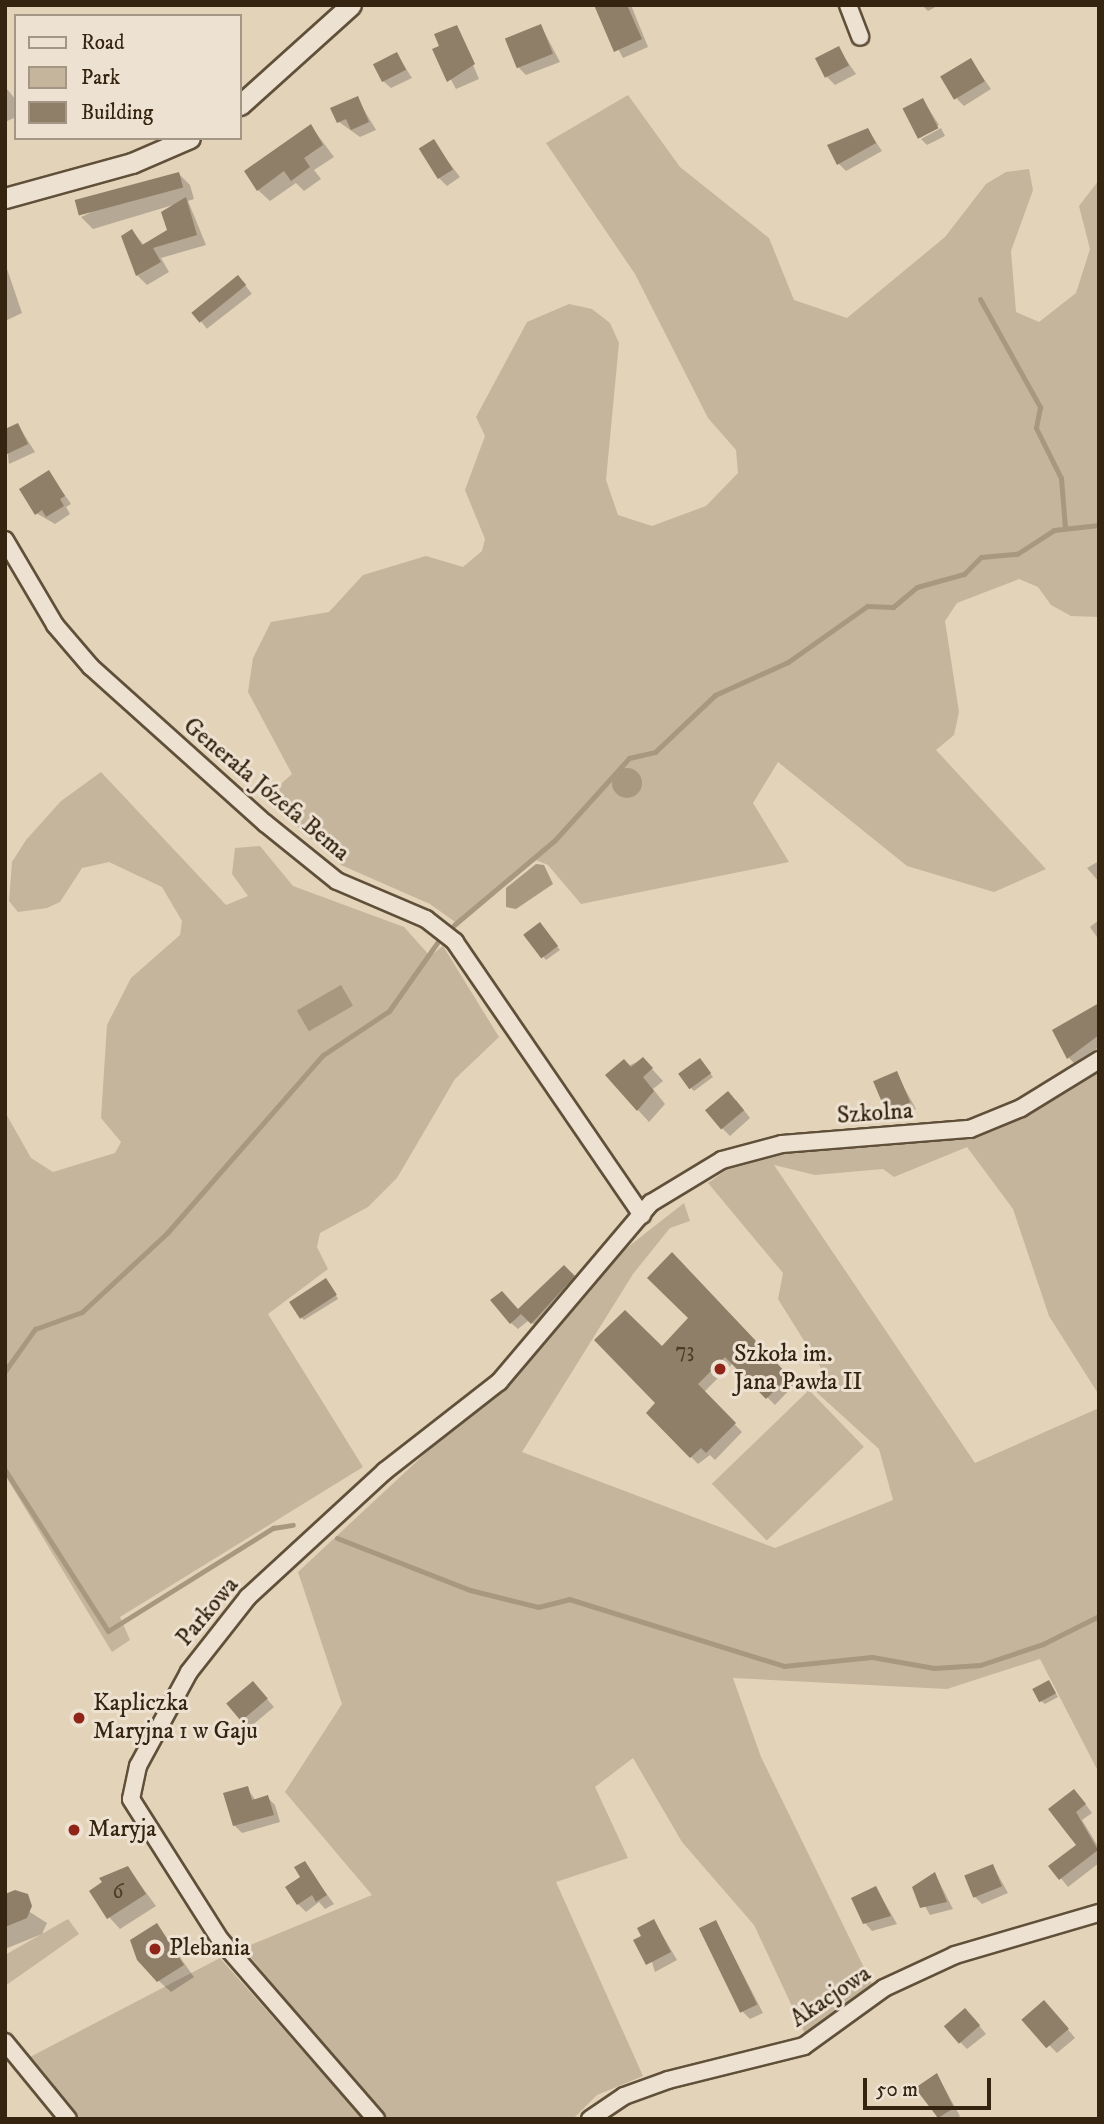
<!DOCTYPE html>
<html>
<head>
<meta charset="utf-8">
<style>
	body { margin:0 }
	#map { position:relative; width:1104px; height:2124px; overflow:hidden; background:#e3d3b9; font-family:"IM FELL DW Pica",serif }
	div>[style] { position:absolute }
	.green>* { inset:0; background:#c5b59c; transform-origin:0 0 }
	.water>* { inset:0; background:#a89880; transform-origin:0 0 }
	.round { border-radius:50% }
	.shadow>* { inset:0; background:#0003; transform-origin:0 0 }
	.stream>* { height:5px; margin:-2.5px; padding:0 2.5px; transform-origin:2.5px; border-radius:2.5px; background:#a89880 }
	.building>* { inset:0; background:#8f7f68; transform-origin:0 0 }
	.roads { filter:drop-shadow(2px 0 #60503a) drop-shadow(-2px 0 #60503a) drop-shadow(0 2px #60503a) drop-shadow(0 -2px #60503a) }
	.minor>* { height:16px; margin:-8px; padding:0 8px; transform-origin:8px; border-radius:8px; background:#ede2d2 }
	.tertiary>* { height:19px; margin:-9.5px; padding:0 9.5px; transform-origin:9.5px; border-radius:9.5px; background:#ede2d2 }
	.dots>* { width:19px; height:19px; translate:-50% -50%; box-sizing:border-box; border:4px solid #ede2d2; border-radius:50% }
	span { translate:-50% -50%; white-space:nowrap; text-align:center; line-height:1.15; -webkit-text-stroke:6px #ede2d2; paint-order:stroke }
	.number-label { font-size:21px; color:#4c3c26 }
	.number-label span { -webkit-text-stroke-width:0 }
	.street-label { font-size:24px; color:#352510 }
	.poi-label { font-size:24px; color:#352510 }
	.left { translate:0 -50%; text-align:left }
	.frame { position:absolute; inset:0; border:7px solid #352510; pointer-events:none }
	.legend { position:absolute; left:14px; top:14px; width:228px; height:126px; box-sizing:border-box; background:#ede2d2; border:2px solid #a39684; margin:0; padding:9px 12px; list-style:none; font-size:21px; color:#352510 }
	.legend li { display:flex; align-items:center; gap:14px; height:35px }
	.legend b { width:35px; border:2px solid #a39684 }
	.scale { position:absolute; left:863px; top:2078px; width:128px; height:32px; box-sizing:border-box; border:4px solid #352510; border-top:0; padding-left:9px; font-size:21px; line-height:24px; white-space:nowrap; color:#352510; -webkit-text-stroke:5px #ede2d2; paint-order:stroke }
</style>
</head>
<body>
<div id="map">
	<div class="green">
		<i style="clip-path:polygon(628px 95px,680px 167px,769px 238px,794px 300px,847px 318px,945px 237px,986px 184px,1006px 172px,1029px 169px,1033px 190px,1011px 251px,1016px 312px,1039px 322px,1076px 293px,1090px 249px,1079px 206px,1099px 180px,1099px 617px,1071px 616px,1051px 605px,1038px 587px,1019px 579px,957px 603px,945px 621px,959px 712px,954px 735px,936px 750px,1046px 869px,994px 892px,907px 866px,778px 762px,753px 803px,789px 862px,581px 904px,548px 865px,536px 860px,458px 924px,430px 904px,341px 865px,265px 798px,292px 774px,248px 692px,253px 658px,271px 622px,329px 612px,363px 575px,426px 556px,463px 567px,482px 551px,485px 539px,465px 490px,485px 436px,476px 417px,527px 322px,569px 304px,592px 309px,610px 323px,619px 343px,606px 480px,618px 515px,652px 526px,706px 506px,738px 473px,736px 450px,708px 418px,635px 274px,546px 143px)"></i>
		<i style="clip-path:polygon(101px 772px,226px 905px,248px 896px,232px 874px,235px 848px,260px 846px,293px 886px,404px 927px,430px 956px,443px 946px,499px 1037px,455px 1079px,397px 1178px,368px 1207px,320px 1233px,317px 1247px,328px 1269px,268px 1314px,363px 1467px,120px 1617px,130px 1640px,112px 1652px,5px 1475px,5px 1112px,31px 1158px,53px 1172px,115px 1153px,121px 1142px,101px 1118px,107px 1025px,131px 978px,180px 935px,182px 921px,162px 887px,109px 862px,82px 868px,60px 902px,47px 908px,18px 912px,9px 901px,12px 862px,26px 840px,61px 801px)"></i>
		<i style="clip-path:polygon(1099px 1069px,1099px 1395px,1049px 1316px,1013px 1209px,967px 1147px,894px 1177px,883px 1169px,815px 1175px,774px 1165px,975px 1463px,1099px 1408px,1099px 1773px,1040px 1659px,947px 1689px,733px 1678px,761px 1757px,873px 1986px,805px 2034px,754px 1925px,682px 1842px,633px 1758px,595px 1787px,628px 1858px,556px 1882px,643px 2076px,597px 2095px,573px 2119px,386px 2119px,243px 1948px,372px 1895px,285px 1792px,342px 1704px,298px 1572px,502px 1382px,610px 1261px,684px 1203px,690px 1221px,670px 1228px,633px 1274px,522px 1452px,775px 1548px,893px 1500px,879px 1449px,814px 1390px,826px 1376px,778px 1299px,783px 1273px,708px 1183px,736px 1163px,770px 1153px,994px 1131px)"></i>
		<i style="left:809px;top:1390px;width:79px;height:135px;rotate:46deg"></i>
		<i style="clip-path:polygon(68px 1919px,79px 1934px,5px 1986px,5px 1955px)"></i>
		<i style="clip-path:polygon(220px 1958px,363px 2119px,77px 2119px,30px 2057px)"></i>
	</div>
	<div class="water">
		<i class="round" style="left:612px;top:768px;width:30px;height:30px"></i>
		<i style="clip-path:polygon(536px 864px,544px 865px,553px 884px,516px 909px,506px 907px,506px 888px)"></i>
		<i style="left:341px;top:985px;width:24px;height:51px;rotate:60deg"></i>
	</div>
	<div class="shadow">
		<i style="clip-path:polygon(595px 5px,631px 5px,648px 47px,623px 58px)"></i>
		<i style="clip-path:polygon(922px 5px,939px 5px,928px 11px)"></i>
		<i style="clip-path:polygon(541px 26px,560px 62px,526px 75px,519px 68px)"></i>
		<i style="clip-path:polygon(457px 27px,479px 79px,456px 89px,435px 50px)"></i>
		<i style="clip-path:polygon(838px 48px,856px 74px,835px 85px,827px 77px)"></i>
		<i style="clip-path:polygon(397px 54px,412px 78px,391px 88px,383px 81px)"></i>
		<i style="clip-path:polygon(971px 61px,991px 89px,964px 106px,957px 99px)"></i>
		<i style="clip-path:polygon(6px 88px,16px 100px,16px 117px,5px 122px)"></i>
		<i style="clip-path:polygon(357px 98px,376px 130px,360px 137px,339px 122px)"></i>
		<i style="clip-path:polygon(923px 100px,939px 125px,920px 138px,905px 109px)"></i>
		<i style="clip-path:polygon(311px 126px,334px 157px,314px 170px,321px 179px,304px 191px,296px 183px,270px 201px,258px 190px)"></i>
		<i style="clip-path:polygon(941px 128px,945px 136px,927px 145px,921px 139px)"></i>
		<i style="clip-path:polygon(868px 130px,882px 151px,846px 171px,839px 164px)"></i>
		<i style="clip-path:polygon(433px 142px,460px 177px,447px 186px,439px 178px)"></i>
		<i style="clip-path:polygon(178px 173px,190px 185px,194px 199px,188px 201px,206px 245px,161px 258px,169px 272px,147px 285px,137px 275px,132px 231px,144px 245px,169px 231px,173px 205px,93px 229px,81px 217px)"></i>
		<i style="clip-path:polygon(5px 263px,22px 313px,5px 321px)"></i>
		<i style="left:245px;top:285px;width:11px;height:57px;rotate:52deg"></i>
		<i style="clip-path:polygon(18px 425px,35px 452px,9px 464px,5px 431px)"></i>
		<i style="clip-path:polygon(49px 472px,71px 504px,66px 507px,70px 514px,55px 524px,36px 513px)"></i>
		<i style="clip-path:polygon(1099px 861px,1099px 882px,1087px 868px)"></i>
		<i style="clip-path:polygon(1099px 920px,1099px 940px,1090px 927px)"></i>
		<i style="clip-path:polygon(543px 927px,560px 950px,546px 960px,525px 935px)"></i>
		<i style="clip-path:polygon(1099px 1004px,1099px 1047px,1074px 1063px,1069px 1058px)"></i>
		<i style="clip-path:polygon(643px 1059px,663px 1081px,653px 1089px,665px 1104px,649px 1122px,607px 1076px)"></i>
		<i style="clip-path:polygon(703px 1064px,713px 1077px,694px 1091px,691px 1088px)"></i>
		<i style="clip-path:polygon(896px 1073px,916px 1109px,894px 1118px,887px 1111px)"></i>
		<i style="clip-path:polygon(736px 1100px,750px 1118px,730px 1136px,722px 1128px)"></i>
		<i style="clip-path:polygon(672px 1255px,795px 1384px,775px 1405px,733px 1363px,704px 1392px,742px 1432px,715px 1460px,710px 1455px,698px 1464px,648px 1413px,658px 1403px,662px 1348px,690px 1318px)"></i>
		<i style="clip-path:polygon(564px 1268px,580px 1284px,539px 1329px,529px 1320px,518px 1329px,511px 1323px,519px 1311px)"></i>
		<i style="clip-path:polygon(329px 1283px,338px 1299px,304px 1320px,301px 1317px)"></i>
		<i style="clip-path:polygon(1049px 1683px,1058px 1697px,1045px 1704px,1041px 1701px)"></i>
		<i style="clip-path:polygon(260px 1691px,274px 1707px,249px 1728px,228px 1704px)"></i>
		<i style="clip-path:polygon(247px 1788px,256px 1801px,267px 1797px,275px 1805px,280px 1822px,242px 1833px,234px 1825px)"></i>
		<i style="clip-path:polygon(1081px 1798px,1092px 1813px,1082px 1820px,1099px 1848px,1099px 1863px,1068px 1887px,1051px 1866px,1078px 1845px,1050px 1809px)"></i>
		<i style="clip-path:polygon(304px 1863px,334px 1904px,325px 1909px,319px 1902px,306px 1912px,298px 1904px)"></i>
		<i style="clip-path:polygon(993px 1866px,1008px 1893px,982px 1904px,974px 1896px)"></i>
		<i style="clip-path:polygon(128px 1868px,156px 1906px,120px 1929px,109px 1917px)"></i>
		<i style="clip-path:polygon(935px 1874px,953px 1909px,930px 1915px,914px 1887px)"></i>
		<i style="clip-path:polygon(876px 1888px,897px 1924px,872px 1931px,865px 1923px)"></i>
		<i style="clip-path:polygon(5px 1896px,47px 1923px,42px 1934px,5px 1949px)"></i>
		<i style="clip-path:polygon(654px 1921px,677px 1960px,655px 1972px,644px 1937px)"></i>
		<i style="clip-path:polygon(716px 1922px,763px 2013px,750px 2019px,743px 2012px)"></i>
		<i style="clip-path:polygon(157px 1925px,194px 1977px,171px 1992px,159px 1981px)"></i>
		<i style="clip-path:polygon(1051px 2009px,1075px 2038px,1057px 2053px,1023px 2019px)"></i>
		<i style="clip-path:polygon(973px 2018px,986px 2034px,967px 2049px,960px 2042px)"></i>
		<i style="clip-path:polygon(937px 2075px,960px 2116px,956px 2119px,941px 2119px,918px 2088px)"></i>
	</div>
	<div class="stream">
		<i style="left:980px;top:299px;width:124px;rotate:60.9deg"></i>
		<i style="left:1040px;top:407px;width:21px;rotate:101deg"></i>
		<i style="left:1036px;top:428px;width:56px;rotate:63.4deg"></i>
		<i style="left:1061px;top:478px;width:50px;rotate:85.4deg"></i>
		<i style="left:454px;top:925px;width:132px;rotate:-40.1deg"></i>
		<i style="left:555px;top:840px;width:110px;rotate:-47.9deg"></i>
		<i style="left:629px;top:758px;width:27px;rotate:-13deg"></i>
		<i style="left:655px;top:752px;width:83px;rotate:-43.5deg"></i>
		<i style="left:715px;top:695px;width:80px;rotate:-24.3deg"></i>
		<i style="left:788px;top:662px;width:97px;rotate:-35.3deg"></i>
		<i style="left:867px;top:606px;width:26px;rotate:2deg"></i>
		<i style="left:893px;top:607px;width:31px;rotate:-40deg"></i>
		<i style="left:917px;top:587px;width:49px;rotate:-15.5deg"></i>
		<i style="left:964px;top:574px;width:24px;rotate:-45deg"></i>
		<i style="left:981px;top:557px;width:36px;rotate:-5deg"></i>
		<i style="left:1017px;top:554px;width:44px;rotate:-33deg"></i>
		<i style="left:1054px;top:530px;width:45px;rotate:-6.3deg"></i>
		<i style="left:5px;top:1371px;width:52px;rotate:-54.5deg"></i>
		<i style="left:35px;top:1329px;width:50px;rotate:-19.9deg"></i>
		<i style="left:82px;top:1312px;width:116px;rotate:-42.9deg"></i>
		<i style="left:167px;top:1233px;width:237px;rotate:-48.8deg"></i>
		<i style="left:323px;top:1055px;width:79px;rotate:-33.7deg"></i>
		<i style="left:389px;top:1011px;width:87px;rotate:-54.8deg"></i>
		<i style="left:5px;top:1470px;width:191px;rotate:57.4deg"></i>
		<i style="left:108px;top:1631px;width:195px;rotate:-32deg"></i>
		<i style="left:273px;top:1528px;width:20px;rotate:-9deg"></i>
		<i style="left:337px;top:1538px;width:143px;rotate:21.4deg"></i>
		<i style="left:470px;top:1590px;width:70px;rotate:14deg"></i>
		<i style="left:538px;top:1607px;width:32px;rotate:-14deg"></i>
		<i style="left:569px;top:1599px;width:225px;rotate:17.3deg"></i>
		<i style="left:784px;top:1666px;width:88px;rotate:-5.8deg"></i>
		<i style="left:872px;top:1657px;width:63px;rotate:10.1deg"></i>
		<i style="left:934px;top:1668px;width:46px;rotate:-3.7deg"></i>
		<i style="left:980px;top:1665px;width:66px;rotate:-18.4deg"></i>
		<i style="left:1043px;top:1644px;width:63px;rotate:-26.6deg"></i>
	</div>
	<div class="building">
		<i style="clip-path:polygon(594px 5px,627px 5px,642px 39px,614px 52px)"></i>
		<i style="left:541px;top:24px;width:32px;height:39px;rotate:68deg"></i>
		<i style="clip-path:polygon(457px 25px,475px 64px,447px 82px,432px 49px,439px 46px,434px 34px)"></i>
		<i style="left:839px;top:46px;width:22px;height:27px;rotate:63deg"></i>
		<i style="left:397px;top:52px;width:20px;height:27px;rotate:63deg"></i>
		<i style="left:971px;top:58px;width:27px;height:36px;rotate:59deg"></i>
		<i style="clip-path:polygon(358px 96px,369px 122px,351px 130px,346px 119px,337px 123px,330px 108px)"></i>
		<i style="left:923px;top:98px;width:34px;height:23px;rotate:63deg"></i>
		<i style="clip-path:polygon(311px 124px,323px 145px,304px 158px,310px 167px,291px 181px,284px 171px,257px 191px,244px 171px)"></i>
		<i style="clip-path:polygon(868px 128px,876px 143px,837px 165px,827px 145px)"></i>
		<i style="left:434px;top:139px;width:36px;height:18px;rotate:58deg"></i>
		<i style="left:179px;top:172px;width:16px;height:108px;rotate:75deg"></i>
		<i style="clip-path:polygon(186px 197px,197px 235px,153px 248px,161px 262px,136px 276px,121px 236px,132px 229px,142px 245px,167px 230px,161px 212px)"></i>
		<i style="left:238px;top:275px;width:13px;height:60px;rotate:51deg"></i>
		<i style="clip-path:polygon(18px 423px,28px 444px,5px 455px,5px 429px)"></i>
		<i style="clip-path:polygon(49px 470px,65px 496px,60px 499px,64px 506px,46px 517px,42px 510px,35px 515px,19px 489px)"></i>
		<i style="left:540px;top:922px;width:30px;height:21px;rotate:53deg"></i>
		<i style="clip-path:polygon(1099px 1003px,1099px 1035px,1067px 1059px,1052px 1030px)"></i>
		<i style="clip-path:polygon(643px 1057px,653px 1068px,643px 1077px,654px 1091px,637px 1111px,605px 1075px,624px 1059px,631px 1067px)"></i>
		<i style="left:700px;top:1058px;width:19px;height:27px;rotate:54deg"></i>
		<i style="left:897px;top:1071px;width:34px;height:26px;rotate:67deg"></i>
		<i style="left:728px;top:1091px;width:25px;height:30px;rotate:50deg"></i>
		<i style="clip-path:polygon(672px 1252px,789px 1376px,766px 1399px,725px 1357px,698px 1384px,736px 1423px,706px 1453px,701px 1448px,690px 1458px,646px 1413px,655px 1403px,594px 1340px,625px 1310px,662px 1346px,688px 1318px,647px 1278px)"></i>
		<i style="clip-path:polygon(564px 1265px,575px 1276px,531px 1324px,521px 1314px,510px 1324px,490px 1300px,502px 1291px,518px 1309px)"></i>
		<i style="left:326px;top:1278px;width:20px;height:44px;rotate:57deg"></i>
		<i style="left:1049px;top:1680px;width:15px;height:19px;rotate:62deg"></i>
		<i style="left:253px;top:1681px;width:23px;height:35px;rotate:50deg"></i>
		<i style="clip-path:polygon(248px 1786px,252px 1800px,268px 1795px,274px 1815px,233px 1826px,223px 1793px)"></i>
		<i style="clip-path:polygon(1074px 1789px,1086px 1804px,1076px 1812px,1098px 1850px,1059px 1880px,1048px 1866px,1076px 1845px,1048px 1809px)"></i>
		<i style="clip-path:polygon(305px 1861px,327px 1895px,316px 1902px,312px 1895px,297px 1905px,285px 1887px,300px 1877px,294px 1867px)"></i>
		<i style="left:993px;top:1864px;width:24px;height:31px;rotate:68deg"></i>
		<i style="clip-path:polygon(128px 1866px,146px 1894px,107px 1919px,89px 1891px,102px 1882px,99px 1878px)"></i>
		<i style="clip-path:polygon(935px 1872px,947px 1902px,920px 1908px,912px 1887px)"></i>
		<i style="clip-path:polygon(876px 1886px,891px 1916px,863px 1924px,851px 1898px)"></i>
		<i style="clip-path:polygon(15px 1890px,28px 1894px,32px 1906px,27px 1918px,5px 1927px,5px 1894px)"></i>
		<i style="clip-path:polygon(654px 1919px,671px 1952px,646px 1965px,633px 1940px,641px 1936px,637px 1928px)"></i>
		<i style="left:716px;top:1920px;width:94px;height:19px;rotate:64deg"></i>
		<i style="clip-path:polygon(157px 1923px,184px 1965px,157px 1982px,137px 1960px,130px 1940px)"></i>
		<i style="left:1044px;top:2000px;width:38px;height:30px;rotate:49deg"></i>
		<i style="left:965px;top:2008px;width:23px;height:28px;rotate:49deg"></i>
		<i style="clip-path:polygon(937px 2073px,954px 2108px,938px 2118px,915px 2088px)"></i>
	</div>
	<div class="roads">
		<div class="minor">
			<i style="left:848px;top:5px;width:34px;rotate:69deg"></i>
			<i style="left:5px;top:540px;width:99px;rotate:59.5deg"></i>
			<i style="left:55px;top:625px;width:55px;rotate:49.4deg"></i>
			<i style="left:91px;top:667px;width:234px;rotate:41.9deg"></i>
			<i style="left:265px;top:823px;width:92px;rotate:38.9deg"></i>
			<i style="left:337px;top:881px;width:97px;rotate:23.1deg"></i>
			<i style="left:426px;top:919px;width:37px;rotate:38deg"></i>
			<i style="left:455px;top:942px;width:331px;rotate:55.6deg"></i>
			<i style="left:5px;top:2042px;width:99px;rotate:50.7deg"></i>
			<i style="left:376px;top:2119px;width:236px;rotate:-131deg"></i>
			<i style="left:221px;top:1941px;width:168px;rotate:-122.4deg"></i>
			<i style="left:131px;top:1799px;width:34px;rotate:-78deg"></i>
			<i style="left:138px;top:1766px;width:107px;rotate:-61.5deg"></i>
			<i style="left:189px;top:1672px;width:95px;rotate:-51.8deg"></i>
			<i style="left:248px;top:1597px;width:186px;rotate:-42.6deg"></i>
			<i style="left:385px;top:1471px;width:145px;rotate:-38deg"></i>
			<i style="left:499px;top:1382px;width:235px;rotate:-49.7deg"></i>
			<i style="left:651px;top:1203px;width:83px;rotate:-31.2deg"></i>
			<i style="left:722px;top:1160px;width:62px;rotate:-14.9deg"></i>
			<i style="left:782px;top:1144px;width:189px;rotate:-4.6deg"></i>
			<i style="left:970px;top:1129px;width:55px;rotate:-22.4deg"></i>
			<i style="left:1021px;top:1108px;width:92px;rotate:-31.6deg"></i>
			<i style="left:590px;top:2119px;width:41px;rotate:-34.1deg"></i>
			<i style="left:624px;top:2096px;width:47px;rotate:-20deg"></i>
			<i style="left:668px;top:2080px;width:140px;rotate:-14deg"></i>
			<i style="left:804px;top:2046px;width:99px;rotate:-35.9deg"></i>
			<i style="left:884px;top:1988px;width:78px;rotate:-24.9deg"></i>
			<i style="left:955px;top:1955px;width:150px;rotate:-16.3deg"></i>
		</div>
		<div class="tertiary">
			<i style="left:240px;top:105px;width:149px;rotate:-42deg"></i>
			<i style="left:5px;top:198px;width:132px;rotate:-15.4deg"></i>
			<i style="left:132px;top:163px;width:63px;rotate:-23.3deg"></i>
		</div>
	</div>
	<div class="dots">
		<i style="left:720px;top:1369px;background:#8f2418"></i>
		<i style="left:79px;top:1718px;background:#8f2418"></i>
		<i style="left:74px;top:1830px;background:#8f2418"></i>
		<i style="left:155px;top:1949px;background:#8f2418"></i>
	</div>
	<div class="number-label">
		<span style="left:685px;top:1351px">73</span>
		<span style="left:118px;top:1892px">6</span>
	</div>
	<div class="street-label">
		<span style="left:266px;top:790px;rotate:40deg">Generała Józefa Bema</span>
		<span style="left:875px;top:1114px;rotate:-4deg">Szkolna</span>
		<span style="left:208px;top:1612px;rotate:-50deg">Parkowa</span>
		<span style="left:831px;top:1997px;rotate:-34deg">Akacjowa</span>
	</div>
	<div class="poi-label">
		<span class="left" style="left:734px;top:1369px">Szkoła im.<br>Jana Pawła II</span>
		<span class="left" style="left:93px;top:1718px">Kapliczka<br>Maryjna 1 w Gaju</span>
		<span class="left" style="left:88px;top:1830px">Maryja</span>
		<span class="left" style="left:169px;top:1949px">Plebania</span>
	</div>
	<div class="frame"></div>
	<ul class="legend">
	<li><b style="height:9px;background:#ede2d2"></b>Road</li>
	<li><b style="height:19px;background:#c5b59c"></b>Park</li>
	<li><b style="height:19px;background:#8f7f68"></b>Building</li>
	</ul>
	<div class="scale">50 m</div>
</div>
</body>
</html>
